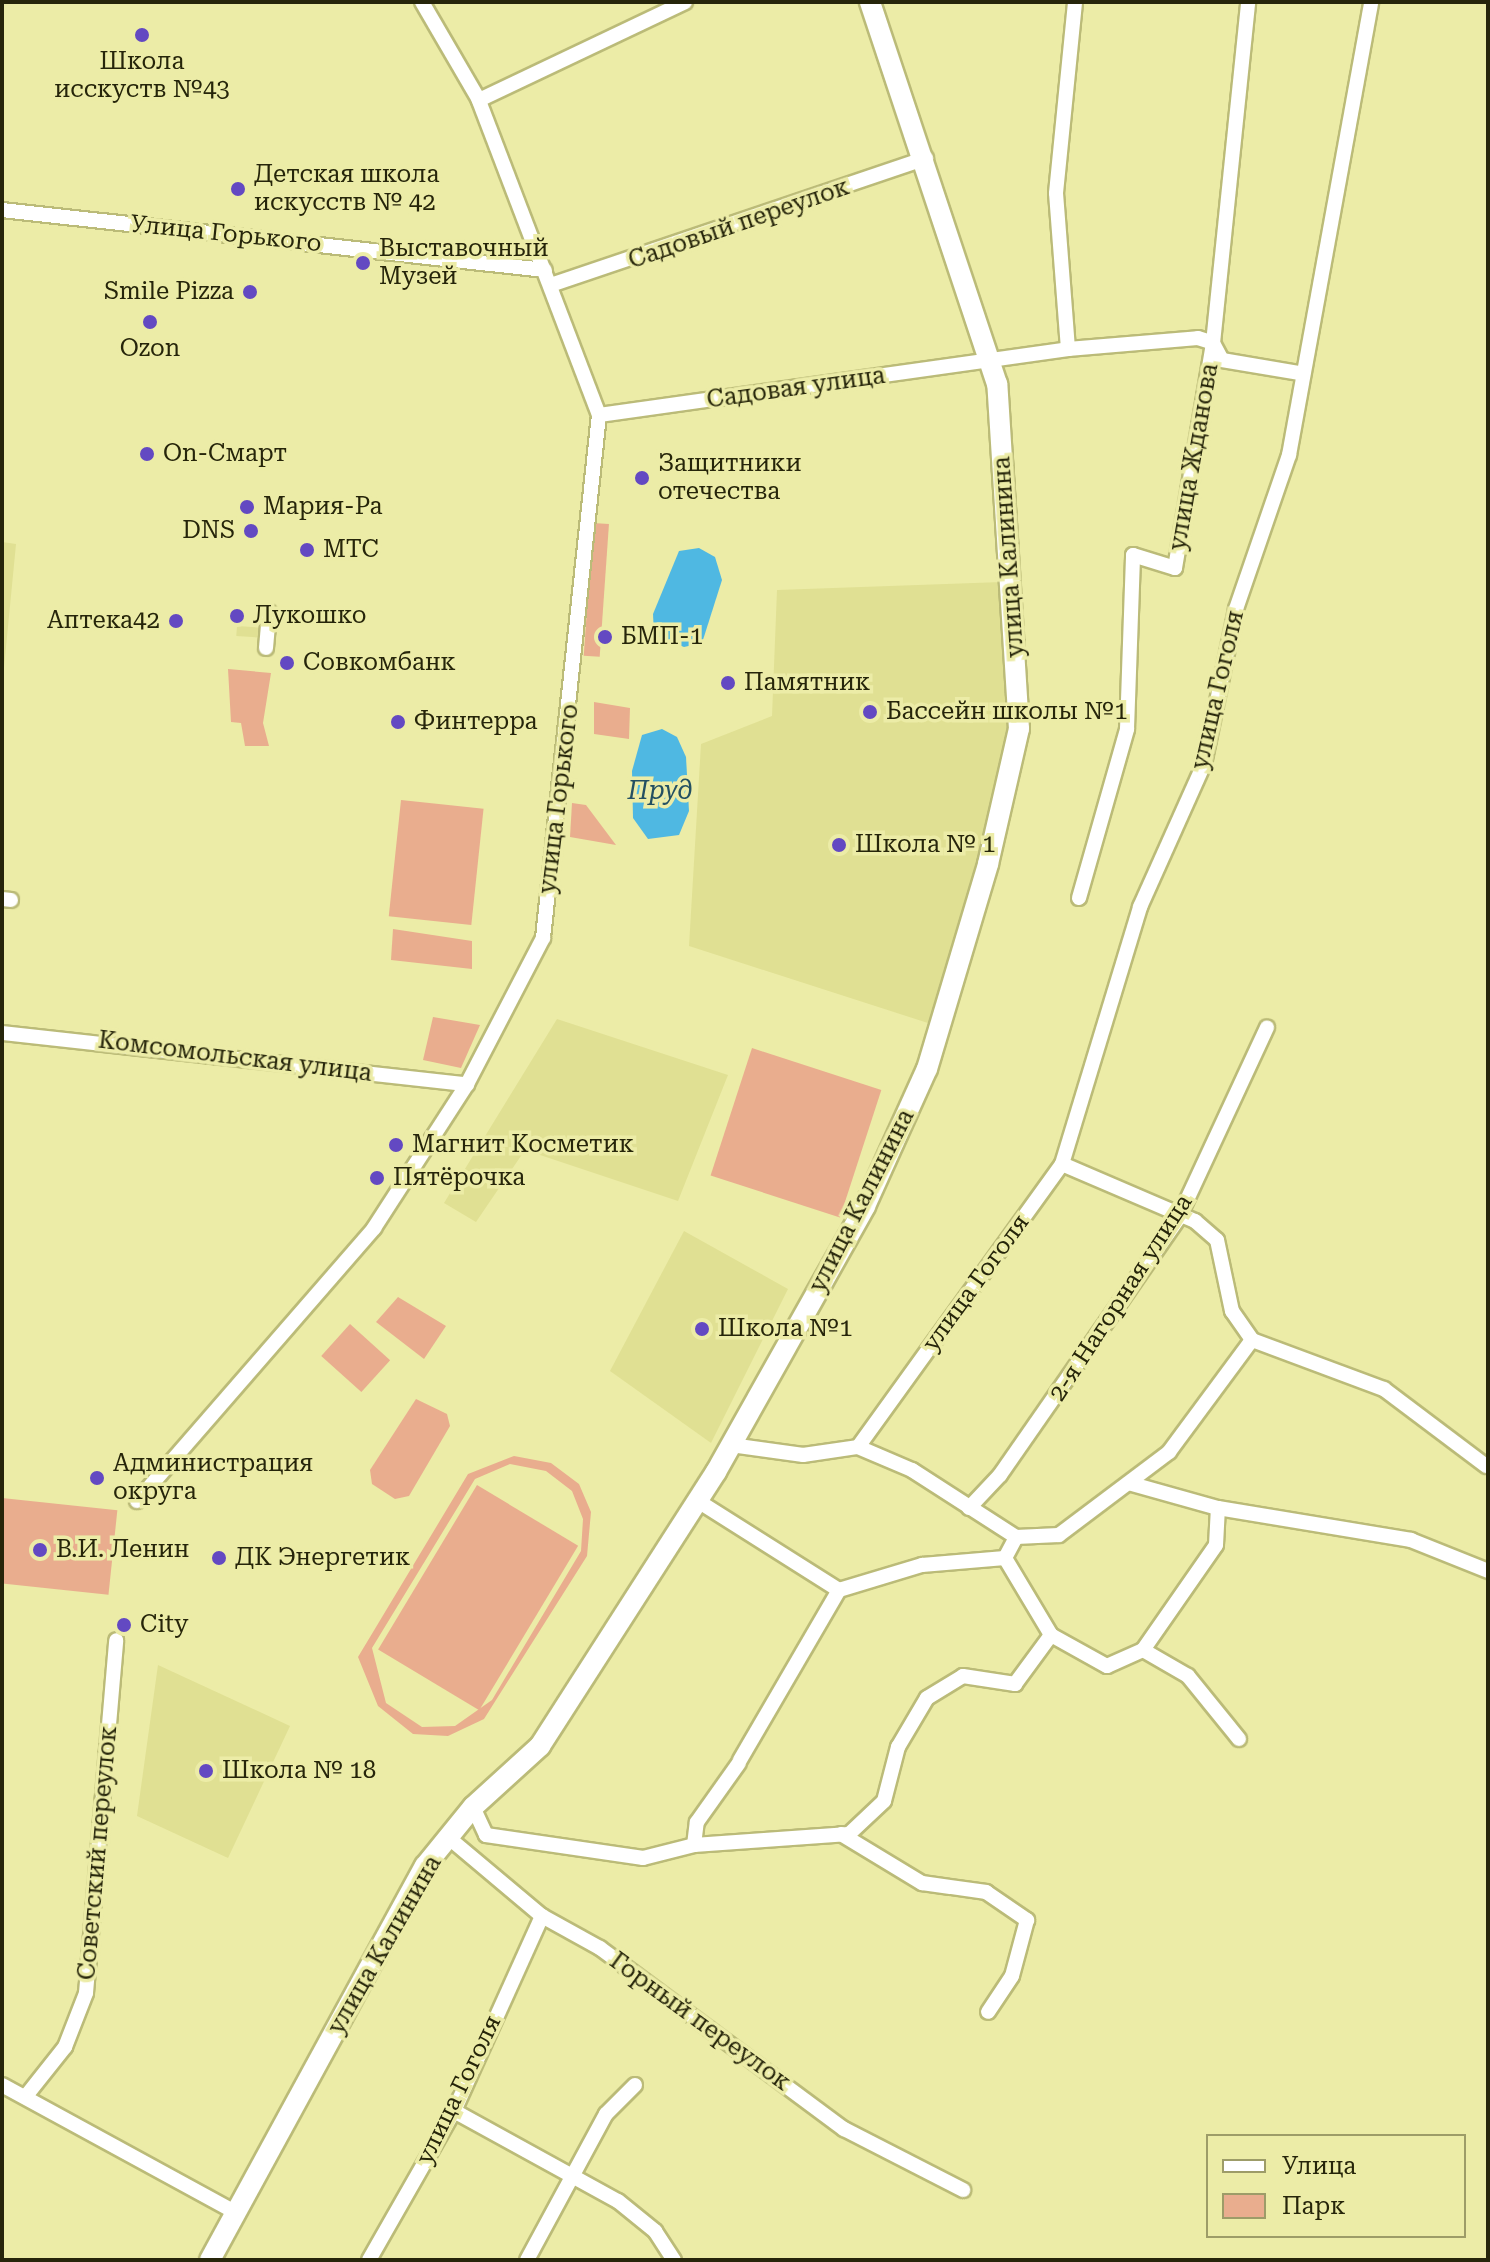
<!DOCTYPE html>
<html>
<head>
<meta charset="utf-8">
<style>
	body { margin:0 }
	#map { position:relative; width:1490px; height:2262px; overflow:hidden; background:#ececa7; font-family:"Roboto Serif",serif }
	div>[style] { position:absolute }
	.built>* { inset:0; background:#e0e093; transform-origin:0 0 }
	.green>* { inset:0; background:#e9ad8e; transform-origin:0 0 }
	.water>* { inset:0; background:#4fb8e2 }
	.roads { filter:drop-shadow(2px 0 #bbbb78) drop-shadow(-2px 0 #bbbb78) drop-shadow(0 2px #bbbb78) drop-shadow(0 -2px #bbbb78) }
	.street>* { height:14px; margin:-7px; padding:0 7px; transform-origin:7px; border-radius:7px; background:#fff }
	.secondary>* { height:20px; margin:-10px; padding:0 10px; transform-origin:10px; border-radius:10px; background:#fff }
	.dots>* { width:22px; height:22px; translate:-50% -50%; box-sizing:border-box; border:4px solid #ececa7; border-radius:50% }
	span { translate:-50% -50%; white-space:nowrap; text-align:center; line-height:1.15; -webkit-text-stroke:7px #ececa7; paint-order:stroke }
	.poi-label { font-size:24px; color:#26250a }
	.left { translate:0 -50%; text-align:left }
	.right { translate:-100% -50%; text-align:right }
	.street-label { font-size:24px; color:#26250a }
	.water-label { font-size:26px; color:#245062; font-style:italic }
	.frame { position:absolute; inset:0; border:4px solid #26250a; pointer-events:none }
	.legend { position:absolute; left:1206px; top:2134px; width:260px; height:104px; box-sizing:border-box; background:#ececa7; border:2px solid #9d9c68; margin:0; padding:10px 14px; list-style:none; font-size:24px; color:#26250a }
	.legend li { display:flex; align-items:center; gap:16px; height:40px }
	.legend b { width:40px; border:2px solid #9d9c68 }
</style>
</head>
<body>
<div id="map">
	<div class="built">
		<i style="clip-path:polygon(2px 542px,16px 544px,2px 688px)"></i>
		<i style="clip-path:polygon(1002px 582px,1011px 743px,931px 1024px,689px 946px,701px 744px,772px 716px,777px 590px)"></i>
		<i style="left:237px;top:626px;width:26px;height:10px;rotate:4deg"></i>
		<i style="clip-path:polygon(557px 1019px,728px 1075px,678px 1201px,525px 1150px,476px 1222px,444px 1203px)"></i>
		<i style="clip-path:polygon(684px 1231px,788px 1289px,711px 1443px,610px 1371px)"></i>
		<i style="clip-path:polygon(158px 1665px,290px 1726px,228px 1858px,137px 1816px)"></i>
	</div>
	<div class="green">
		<i style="left:593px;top:523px;width:16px;height:133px;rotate:4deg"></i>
		<i style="clip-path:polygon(228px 669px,271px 673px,263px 723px,269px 746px,245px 746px,241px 723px,231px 722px)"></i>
		<i style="clip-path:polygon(594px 702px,630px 708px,629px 739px,594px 734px)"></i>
		<i style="left:401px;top:800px;width:83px;height:117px;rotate:6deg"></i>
		<i style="clip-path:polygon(572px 803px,586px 805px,616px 845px,570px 837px)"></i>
		<i style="clip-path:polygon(393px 929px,472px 941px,472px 969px,391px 960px)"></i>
		<i style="clip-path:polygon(433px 1017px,480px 1025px,461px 1068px,423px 1060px)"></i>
		<i style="left:752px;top:1048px;width:136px;height:134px;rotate:18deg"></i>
		<i style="clip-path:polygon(398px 1297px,446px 1326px,424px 1359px,376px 1322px)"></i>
		<i style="left:350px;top:1324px;width:54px;height:43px;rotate:42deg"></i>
		<i style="clip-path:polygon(416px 1399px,447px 1414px,450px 1426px,409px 1496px,395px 1499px,372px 1484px,370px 1470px)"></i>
		<i style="clip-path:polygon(evenodd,514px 1456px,551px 1463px,579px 1484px,591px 1512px,587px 1556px,484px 1719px,448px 1736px,413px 1734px,378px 1706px,358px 1657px,468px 1474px,514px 1456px,510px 1464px,546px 1471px,572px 1491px,583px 1519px,581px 1551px,492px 1700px,455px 1726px,422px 1727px,386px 1703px,372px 1648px,475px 1479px,510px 1464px)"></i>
		<i style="left:477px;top:1485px;width:118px;height:192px;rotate:31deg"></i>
		<i style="left:2px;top:1498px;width:116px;height:85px;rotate:6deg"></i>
	</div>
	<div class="water">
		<i style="clip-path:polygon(699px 548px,715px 557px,722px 580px,702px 643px,684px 647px,654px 635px,653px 614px,679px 551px)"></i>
		<i style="clip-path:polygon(662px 729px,677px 737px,686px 757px,689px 811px,679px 835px,648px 839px,633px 818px,632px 771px,642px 735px)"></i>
	</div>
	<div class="roads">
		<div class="street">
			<i style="left:479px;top:100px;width:228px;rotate:-25.4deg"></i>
			<i style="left:2px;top:210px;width:546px;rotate:6.31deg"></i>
			<i style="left:551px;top:285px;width:396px;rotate:-18.7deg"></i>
			<i style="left:1068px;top:349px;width:156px;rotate:-94.4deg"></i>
			<i style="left:1056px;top:193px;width:192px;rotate:-84.3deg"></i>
			<i style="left:599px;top:415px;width:474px;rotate:-8deg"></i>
			<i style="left:1068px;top:349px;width:130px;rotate:-4.8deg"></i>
			<i style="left:1198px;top:338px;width:16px;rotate:18deg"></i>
			<i style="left:1213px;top:343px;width:19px;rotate:62deg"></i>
			<i style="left:1222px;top:360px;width:79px;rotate:9.5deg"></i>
			<i style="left:266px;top:648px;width:36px;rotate:-85deg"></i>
			<i style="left:1079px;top:898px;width:176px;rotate:-74.1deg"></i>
			<i style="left:1127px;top:729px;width:174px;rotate:-88deg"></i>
			<i style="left:1133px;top:555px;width:44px;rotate:17.2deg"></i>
			<i style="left:1175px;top:568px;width:228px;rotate:-80.4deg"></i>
			<i style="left:1213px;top:343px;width:343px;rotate:-84.1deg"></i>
			<i style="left:2px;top:899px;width:9px;rotate:6deg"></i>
			<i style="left:2px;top:1033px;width:468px;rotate:6.3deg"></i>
			<i style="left:1062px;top:1164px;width:145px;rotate:23.2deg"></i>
			<i style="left:1195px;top:1221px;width:29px;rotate:41deg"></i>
			<i style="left:1217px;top:1240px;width:73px;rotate:78.1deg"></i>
			<i style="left:1232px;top:1311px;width:35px;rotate:55deg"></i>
			<i style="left:1252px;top:1340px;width:141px;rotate:20.4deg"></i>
			<i style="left:1384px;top:1389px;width:128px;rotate:37deg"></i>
			<i style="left:731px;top:1445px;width:73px;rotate:7.9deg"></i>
			<i style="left:803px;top:1455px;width:56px;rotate:-8.3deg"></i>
			<i style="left:858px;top:1447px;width:59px;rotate:23.1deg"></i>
			<i style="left:912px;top:1470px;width:124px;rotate:32.8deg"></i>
			<i style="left:858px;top:1447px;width:349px;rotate:-54.2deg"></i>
			<i style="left:1062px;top:1164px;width:269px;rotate:-73.1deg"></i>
			<i style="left:1140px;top:907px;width:157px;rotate:-65.9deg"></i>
			<i style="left:1204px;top:764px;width:158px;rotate:-78.3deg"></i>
			<i style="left:1236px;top:609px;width:163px;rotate:-71deg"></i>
			<i style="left:1289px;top:455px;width:460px;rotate:-79.7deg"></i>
			<i style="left:1132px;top:1484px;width:89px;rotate:15.6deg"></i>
			<i style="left:1218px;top:1508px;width:196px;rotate:9.4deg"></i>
			<i style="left:1411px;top:1540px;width:83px;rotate:21.9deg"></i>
			<i style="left:137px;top:1501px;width:362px;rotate:-49deg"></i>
			<i style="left:374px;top:1228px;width:171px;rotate:-57.1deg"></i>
			<i style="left:467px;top:1084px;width:165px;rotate:-62.5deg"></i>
			<i style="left:543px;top:938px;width:526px;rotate:-83.89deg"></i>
			<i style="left:599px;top:415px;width:337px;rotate:-110.9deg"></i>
			<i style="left:479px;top:100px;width:113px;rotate:-120.2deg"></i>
			<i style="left:698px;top:1501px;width:167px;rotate:32.3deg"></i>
			<i style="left:969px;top:1508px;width:45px;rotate:-46.8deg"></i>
			<i style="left:1000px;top:1475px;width:314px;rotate:-55.2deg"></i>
			<i style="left:1179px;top:1217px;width:209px;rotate:-65.1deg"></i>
			<i style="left:1005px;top:1558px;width:90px;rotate:59.1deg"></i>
			<i style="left:1051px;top:1635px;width:64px;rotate:29deg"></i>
			<i style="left:1107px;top:1666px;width:39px;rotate:-24deg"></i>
			<i style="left:1143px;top:1650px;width:52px;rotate:30deg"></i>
			<i style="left:1188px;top:1676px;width:81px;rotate:51deg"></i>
			<i style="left:839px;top:1590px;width:87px;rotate:-16.8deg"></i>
			<i style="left:922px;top:1565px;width:83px;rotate:-4.8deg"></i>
			<i style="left:1005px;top:1558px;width:24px;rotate:-62deg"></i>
			<i style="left:1016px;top:1537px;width:43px;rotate:-2.7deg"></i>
			<i style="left:1059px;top:1535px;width:138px;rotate:-37deg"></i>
			<i style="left:1169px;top:1452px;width:139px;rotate:-53.5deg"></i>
			<i style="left:1143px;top:1650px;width:128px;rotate:-55.2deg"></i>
			<i style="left:1216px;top:1545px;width:37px;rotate:-87deg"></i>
			<i style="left:740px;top:1760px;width:197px;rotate:-59.8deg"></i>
			<i style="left:473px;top:1807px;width:31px;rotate:65deg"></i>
			<i style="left:486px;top:1835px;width:159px;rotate:8.3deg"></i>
			<i style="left:643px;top:1858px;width:53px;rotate:-14.3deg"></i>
			<i style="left:694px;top:1845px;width:155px;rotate:-4.1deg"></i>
			<i style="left:849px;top:1834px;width:48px;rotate:-43.3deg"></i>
			<i style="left:884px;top:1801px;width:56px;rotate:-75.5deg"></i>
			<i style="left:898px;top:1747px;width:57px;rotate:-59.4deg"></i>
			<i style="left:927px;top:1698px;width:42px;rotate:-31.4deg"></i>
			<i style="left:963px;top:1676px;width:53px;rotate:8.7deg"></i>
			<i style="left:1015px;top:1684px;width:61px;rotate:-53.7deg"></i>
			<i style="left:841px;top:1834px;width:95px;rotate:31.2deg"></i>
			<i style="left:922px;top:1883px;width:65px;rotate:8deg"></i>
			<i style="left:986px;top:1892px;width:50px;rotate:34.3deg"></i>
			<i style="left:1027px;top:1920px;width:58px;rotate:105deg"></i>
			<i style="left:1012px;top:1976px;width:43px;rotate:123.7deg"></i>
			<i style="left:449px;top:1838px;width:121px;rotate:40deg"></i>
			<i style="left:542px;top:1916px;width:66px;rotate:28.9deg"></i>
			<i style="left:600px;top:1948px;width:304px;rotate:36.6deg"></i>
			<i style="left:844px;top:2129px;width:134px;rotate:27.1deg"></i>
			<i style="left:694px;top:1845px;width:23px;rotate:-83deg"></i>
			<i style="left:697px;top:1822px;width:72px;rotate:-54.6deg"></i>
			<i style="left:2px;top:2085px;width:265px;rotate:28.6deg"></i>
			<i style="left:26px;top:2096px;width:63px;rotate:-51.5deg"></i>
			<i style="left:65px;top:2047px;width:58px;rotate:-68.7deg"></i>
			<i style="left:86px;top:1993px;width:354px;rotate:-85.1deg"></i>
			<i style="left:454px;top:2111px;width:187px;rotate:28.8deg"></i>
			<i style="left:618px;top:2201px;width:48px;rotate:39deg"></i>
			<i style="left:655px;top:2231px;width:35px;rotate:57deg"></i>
			<i style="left:369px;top:2260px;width:172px;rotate:-60.3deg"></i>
			<i style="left:454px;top:2111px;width:214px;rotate:-65.7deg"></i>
			<i style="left:527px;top:2260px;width:166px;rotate:-61.6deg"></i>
			<i style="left:606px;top:2114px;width:41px;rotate:-45deg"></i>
		</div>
		<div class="secondary">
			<i style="left:210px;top:2260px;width:449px;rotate:-61.4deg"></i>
			<i style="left:425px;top:1866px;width:76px;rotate:-50.9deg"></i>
			<i style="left:473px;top:1807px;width:91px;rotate:-42.3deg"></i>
			<i style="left:540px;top:1746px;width:326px;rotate:-57.3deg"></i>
			<i style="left:716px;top:1472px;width:305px;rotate:-60.7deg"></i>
			<i style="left:865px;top:1206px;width:150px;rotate:-65.7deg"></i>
			<i style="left:927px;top:1069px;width:214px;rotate:-73.4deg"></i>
			<i style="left:988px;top:864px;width:139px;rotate:-77.1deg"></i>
			<i style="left:1019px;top:729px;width:346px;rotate:-93.6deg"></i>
			<i style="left:997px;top:384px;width:403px;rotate:-108.4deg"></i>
		</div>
	</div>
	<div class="dots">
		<i style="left:142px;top:35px;background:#6349c2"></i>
		<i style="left:238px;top:189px;background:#6349c2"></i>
		<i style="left:363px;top:263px;background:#6349c2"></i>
		<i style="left:250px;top:292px;background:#6349c2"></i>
		<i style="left:150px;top:322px;background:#6349c2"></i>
		<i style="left:147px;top:454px;background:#6349c2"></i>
		<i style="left:642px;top:478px;background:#6349c2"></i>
		<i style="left:247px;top:507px;background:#6349c2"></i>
		<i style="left:251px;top:531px;background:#6349c2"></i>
		<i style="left:307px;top:550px;background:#6349c2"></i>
		<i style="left:237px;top:616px;background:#6349c2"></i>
		<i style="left:176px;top:621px;background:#6349c2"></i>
		<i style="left:605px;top:637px;background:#6349c2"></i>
		<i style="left:287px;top:663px;background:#6349c2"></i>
		<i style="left:728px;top:683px;background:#6349c2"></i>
		<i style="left:870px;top:712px;background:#6349c2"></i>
		<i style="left:398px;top:722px;background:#6349c2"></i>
		<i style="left:839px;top:845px;background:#6349c2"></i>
		<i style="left:396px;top:1145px;background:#6349c2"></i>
		<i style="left:377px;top:1178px;background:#6349c2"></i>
		<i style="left:702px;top:1329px;background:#6349c2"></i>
		<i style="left:97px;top:1478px;background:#6349c2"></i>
		<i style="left:40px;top:1550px;background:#6349c2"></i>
		<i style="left:219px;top:1558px;background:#6349c2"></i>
		<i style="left:124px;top:1625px;background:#6349c2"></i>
		<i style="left:206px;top:1771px;background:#6349c2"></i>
	</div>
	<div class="poi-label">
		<span style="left:142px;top:76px">Школа<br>исскуств №43</span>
		<span class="left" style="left:254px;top:189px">Детская школа<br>искусств № 42</span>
		<span class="left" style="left:379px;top:263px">Выставочный<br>Музей</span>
		<span class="right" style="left:234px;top:292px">Smile Pizza</span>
		<span style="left:150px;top:349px">Ozon</span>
		<span class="left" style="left:163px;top:454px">On-Смарт</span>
		<span class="left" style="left:658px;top:478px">Защитники<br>отечества</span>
		<span class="left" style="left:263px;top:507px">Мария-Ра</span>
		<span class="right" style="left:235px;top:531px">DNS</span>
		<span class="left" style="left:323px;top:550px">МТС</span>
		<span class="left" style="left:253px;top:616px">Лукошко</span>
		<span class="right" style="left:160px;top:621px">Аптека42</span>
		<span class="left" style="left:621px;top:637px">БМП-1</span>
		<span class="left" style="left:303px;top:663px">Совкомбанк</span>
		<span class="left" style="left:744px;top:683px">Памятник</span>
		<span class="left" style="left:886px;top:712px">Бассейн школы №1</span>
		<span class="left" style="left:414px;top:722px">Финтерра</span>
		<span class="left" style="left:855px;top:845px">Школа № 1</span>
		<span class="left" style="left:412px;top:1145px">Магнит Косметик</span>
		<span class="left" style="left:393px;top:1178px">Пятёрочка</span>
		<span class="left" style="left:718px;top:1329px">Школа №1</span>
		<span class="left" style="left:113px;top:1478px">Администрация<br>округа</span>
		<span class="left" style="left:56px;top:1550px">В.И. Ленин</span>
		<span class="left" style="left:235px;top:1558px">ДК Энергетик</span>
		<span class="left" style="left:140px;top:1625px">City</span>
		<span class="left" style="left:222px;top:1771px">Школа № 18</span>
	</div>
	<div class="street-label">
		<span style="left:739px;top:224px;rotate:-19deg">Садовый переулок</span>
		<span style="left:226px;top:234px;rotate:6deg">Улица Горького</span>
		<span style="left:796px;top:388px;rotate:-8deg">Садовая улица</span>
		<span style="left:1194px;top:457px;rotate:-80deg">улица Жданова</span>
		<span style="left:1009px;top:557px;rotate:-94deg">улица Калинина</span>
		<span style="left:1218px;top:690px;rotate:-77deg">улица Гоголя</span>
		<span style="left:559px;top:799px;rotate:-83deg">улица Горького</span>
		<span style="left:235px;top:1057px;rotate:7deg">Комсомольская улица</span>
		<span style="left:862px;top:1201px;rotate:-63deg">улица Калинина</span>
		<span style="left:976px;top:1283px;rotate:-54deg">улица Гоголя</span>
		<span style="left:1121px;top:1298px;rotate:-57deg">2-я Нагорная улица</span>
		<span style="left:98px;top:1853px;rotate:-85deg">Советский переулок</span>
		<span style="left:385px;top:1945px;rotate:-60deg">улица Калинина</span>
		<span style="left:700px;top:2022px;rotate:36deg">Горный переулок</span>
		<span style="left:459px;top:2090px;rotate:-64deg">улица Гоголя</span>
	</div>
	<div class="water-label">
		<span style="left:660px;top:791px">Пруд</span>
	</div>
	<div class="frame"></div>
	<ul class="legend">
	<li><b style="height:10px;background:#fff"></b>Улица</li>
	<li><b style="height:22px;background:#e9ad8e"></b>Парк</li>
	</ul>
</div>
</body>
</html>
